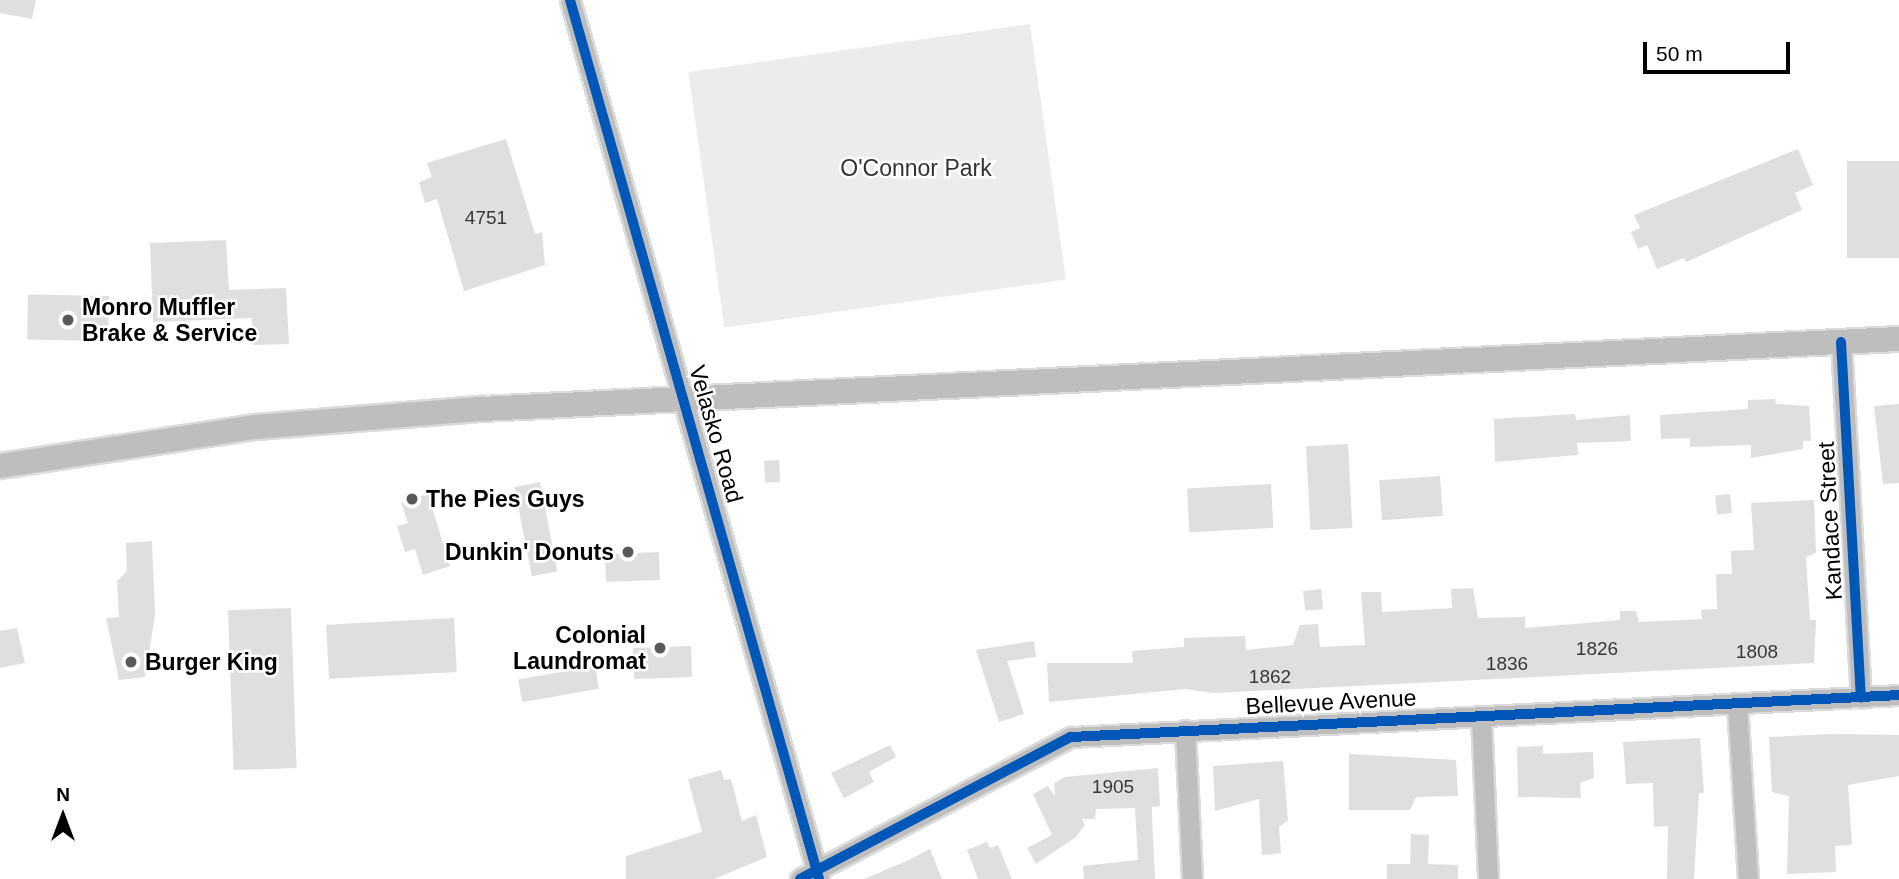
<!DOCTYPE html>
<html>
<head>
<meta charset="utf-8">
<style>
	body { margin:0 }
	#map { position:relative; width:1899px; height:879px; overflow:hidden; background:#fff; font-family:Helvetica,sans-serif }
	div>[style] { position:absolute }
	.green>* { inset:0; background:#ececec; transform-origin:0 0 }
	.building>* { inset:0; background:#dfdfdf; transform-origin:0 0 }
	.roads { filter:drop-shadow(2px 0 #dbdbdb) drop-shadow(-2px 0 #dbdbdb) drop-shadow(0 2px #dbdbdb) drop-shadow(0 -2px #dbdbdb) }
	.minor>* { height:19px; margin:-9.5px; padding:0 9.5px; transform-origin:9.5px; border-radius:9.5px; background:#bebebe }
	.major>* { height:24px; margin:-12px; padding:0 12px; transform-origin:12px; border-radius:12px; background:#bebebe }
	.cycleway>* { height:10px; margin:-5px; padding:0 5px; transform-origin:5px; border-radius:5px; background:#0057b8 }
	.dots>* { width:19px; height:19px; translate:-50% -50%; box-sizing:border-box; border:4px solid #fff; border-radius:50% }
	span { translate:-50% -50%; white-space:nowrap; text-align:center; line-height:1.15; -webkit-text-stroke:5px #fff; paint-order:stroke }
	.number-label { font-size:19px; color:#383838 }
	.number-label span { -webkit-text-stroke-width:0 }
	.park-label { font-size:23px; color:#333 }
	.poi-label { font-size:23px; color:#000; font-weight:700 }
	.left { translate:0 -50%; text-align:left }
	.right { translate:-100% -50%; text-align:right }
	.street-label { font-size:23px; color:#000 }
	.north { position:absolute; left:28px; top:781px; width:70px; height:70px; -webkit-text-stroke:5px #fff; paint-order:stroke; rotate:0deg; font-size:19px; font-weight:700; line-height:28px; text-align:center; color:#000 }
	.north::after { content:''; display:block; margin:auto; width:24px; height:32px; background:#000; clip-path:polygon(50% 0,100% 100%,50% 72%,0 100%) }
	.scale { position:absolute; left:1643px; top:42px; width:147px; height:32px; box-sizing:border-box; border:4px solid #000; border-top:0; padding-left:9px; font-size:21px; line-height:24px; white-space:nowrap; color:#000; -webkit-text-stroke:5px #fff; paint-order:stroke }
</style>
</head>
<body>
<div id="map">
	<div class="green">
		<i style="left:1030px;top:24px;width:258px;height:345px;rotate:82deg"></i>
	</div>
	<div class="building">
		<i style="clip-path:polygon(0 0,36px 0,32px 19px,0 13px)"></i>
		<i style="clip-path:polygon(506px 139px,535px 234px,542px 232px,545px 265px,464px 291px,437px 199px,425px 203px,419px 182px,432px 177px,427px 163px)"></i>
		<i style="clip-path:polygon(1798px 149px,1813px 185px,1795px 193px,1802px 210px,1686px 262px,1684px 258px,1657px 269px,1647px 245px,1638px 249px,1631px 232px,1640px 228px,1634px 215px)"></i>
		<i style="left:1899px;top:161px;width:97px;height:52px;rotate:90deg"></i>
		<i style="clip-path:polygon(226px 240px,229px 290px,286px 288px,289px 344px,253px 345px,252px 318px,153px 322px,150px 243px)"></i>
		<i style="left:109px;top:296px;width:45px;height:81px;rotate:91deg"></i>
		<i style="clip-path:polygon(1775px 399px,1776px 404px,1809px 406px,1811px 441px,1803px 441px,1803px 449px,1751px 458px,1751px 445px,1690px 447px,1690px 438px,1661px 439px,1660px 415px,1748px 409px,1748px 400px)"></i>
		<i style="clip-path:polygon(1899px 404px,1899px 483px,1883px 484px,1874px 406px)"></i>
		<i style="clip-path:polygon(1575px 414px,1576px 420px,1630px 415px,1631px 441px,1577px 443px,1578px 455px,1495px 462px,1494px 419px)"></i>
		<i style="left:1348px;top:444px;width:84px;height:42px;rotate:87deg"></i>
		<i style="left:779px;top:460px;width:22px;height:15px;rotate:87deg"></i>
		<i style="left:1440px;top:476px;width:40px;height:61px;rotate:86deg"></i>
		<i style="left:540px;top:482px;width:91px;height:26px;rotate:79deg"></i>
		<i style="left:1271px;top:484px;width:44px;height:84px;rotate:87deg"></i>
		<i style="clip-path:polygon(428px 494px,450px 566px,423px 575px,415px 549px,405px 552px,397px 526px,408px 523px,401px 502px)"></i>
		<i style="left:1730px;top:494px;width:19px;height:15px;rotate:84deg"></i>
		<i style="clip-path:polygon(1814px 500px,1816px 553px,1806px 557px,1810px 620px,1816px 620px,1814px 663px,1213px 693px,1186px 689px,1049px 702px,1047px 663px,1133px 663px,1132px 651px,1184px 647px,1184px 638px,1245px 636px,1246px 650px,1293px 645px,1300px 625px,1318px 624px,1320px 647px,1365px 645px,1361px 592px,1381px 592px,1382px 612px,1452px 608px,1451px 589px,1473px 588px,1478px 618px,1525px 617px,1525px 628px,1620px 620px,1620px 611px,1636px 611px,1639px 622px,1702px 619px,1701px 610px,1717px 609px,1716px 574px,1732px 574px,1731px 551px,1754px 550px,1751px 503px)"></i>
		<i style="clip-path:polygon(152px 541px,155px 615px,145px 677px,119px 680px,106px 618px,119px 617px,117px 581px,127px 571px,126px 543px)"></i>
		<i style="left:659px;top:552px;width:28px;height:54px;rotate:88deg"></i>
		<i style="left:1321px;top:589px;width:20px;height:18px;rotate:84deg"></i>
		<i style="left:291px;top:608px;width:160px;height:63px;rotate:88deg"></i>
		<i style="left:454px;top:618px;width:54px;height:128px;rotate:87deg"></i>
		<i style="clip-path:polygon(17px 628px,25px 663px,0 668px,0 631px)"></i>
		<i style="clip-path:polygon(1034px 641px,1036px 657px,1007px 661px,1024px 714px,999px 722px,976px 650px)"></i>
		<i style="left:691px;top:646px;width:31px;height:58px;rotate:88deg"></i>
		<i style="left:595px;top:666px;width:23px;height:78px;rotate:80deg"></i>
		<i style="clip-path:polygon(1833px 734px,1899px 735px,1899px 776px,1848px 785px,1852px 845px,1835px 846px,1836px 872px,1787px 874px,1789px 796px,1772px 792px,1769px 737px)"></i>
		<i style="clip-path:polygon(1700px 738px,1704px 793px,1699px 793px,1694px 879px,1667px 879px,1668px 826px,1654px 827px,1653px 783px,1626px 784px,1623px 742px)"></i>
		<i style="clip-path:polygon(890px 745px,896px 757px,869px 772px,874px 782px,844px 798px,831px 773px)"></i>
		<i style="clip-path:polygon(1543px 746px,1543px 754px,1593px 752px,1594px 778px,1580px 783px,1581px 798px,1518px 797px,1517px 747px)"></i>
		<i style="clip-path:polygon(1349px 754px,1456px 760px,1458px 796px,1416px 797px,1410px 810px,1349px 810px)"></i>
		<i style="clip-path:polygon(1283px 761px,1288px 820px,1279px 827px,1281px 853px,1262px 855px,1259px 799px,1215px 811px,1213px 766px)"></i>
		<i style="clip-path:polygon(1158px 768px,1160px 806px,1152px 807px,1152px 815px,1155px 879px,1084px 879px,1083px 866px,1138px 860px,1135px 808px,1096px 809px,1095px 819px,1082px 819px,1085px 825px,1076px 837px,1036px 864px,1027px 848px,1052px 835px,1033px 794px,1048px 786px,1055px 796px,1054px 783px,1065px 777px)"></i>
		<i style="clip-path:polygon(721px 770px,724px 780px,731px 779px,742px 821px,756px 815px,767px 857px,714px 879px,626px 879px,626px 856px,702px 832px,688px 779px)"></i>
		<i style="clip-path:polygon(1411px 834px,1429px 835px,1428px 864px,1458px 865px,1458px 879px,1387px 879px,1387px 864px,1410px 864px)"></i>
		<i style="clip-path:polygon(987px 842px,990px 848px,998px 845px,1012px 879px,978px 879px,967px 850px)"></i>
		<i style="clip-path:polygon(930px 849px,942px 879px,864px 879px,909px 860px)"></i>
	</div>
	<div class="roads">
		<div class="minor">
			<i style="left:570px;top:0;width:914px;rotate:74.18deg"></i>
			<i style="left:1841px;top:342px;width:356px;rotate:86.8deg"></i>
			<i style="left:1737px;top:704px;width:175px;rotate:86.4deg"></i>
			<i style="left:1481px;top:716px;width:163px;rotate:87.5deg"></i>
			<i style="left:1185px;top:730px;width:149px;rotate:87.3deg"></i>
			<i style="left:800px;top:879px;width:306px;rotate:-27.7deg"></i>
			<i style="left:1071px;top:737px;width:829px;rotate:-2.9deg"></i>
		</div>
		<div class="major">
			<i style="left:0;top:466px;width:259px;rotate:-8.7deg"></i>
			<i style="left:256px;top:427px;width:227px;rotate:-4.6deg"></i>
			<i style="left:482px;top:409px;width:1419px;rotate:-2.83deg"></i>
		</div>
	</div>
	<div class="cycleway">
		<i style="left:570px;top:0;width:914px;rotate:74.18deg"></i>
		<i style="left:1841px;top:342px;width:356px;rotate:86.8deg"></i>
		<i style="left:800px;top:879px;width:306px;rotate:-27.7deg"></i>
		<i style="left:1071px;top:737px;width:829px;rotate:-2.9deg"></i>
	</div>
	<div class="dots">
		<i style="left:68px;top:320px;background:#595959"></i>
		<i style="left:412px;top:499px;background:#595959"></i>
		<i style="left:628px;top:552px;background:#595959"></i>
		<i style="left:660px;top:648px;background:#595959"></i>
		<i style="left:131px;top:662px;background:#595959"></i>
	</div>
	<div class="number-label">
		<span style="left:486px;top:218px">4751</span>
		<span style="left:1597px;top:649px">1826</span>
		<span style="left:1757px;top:652px">1808</span>
		<span style="left:1507px;top:664px">1836</span>
		<span style="left:1270px;top:677px">1862</span>
		<span style="left:1113px;top:787px">1905</span>
	</div>
	<div class="park-label">
		<span style="left:916px;top:168px">O'Connor Park</span>
	</div>
	<div class="poi-label">
		<span class="left" style="left:82px;top:320px">Monro Muffler<br>Brake &amp; Service</span>
		<span class="left" style="left:426px;top:499px">The Pies Guys</span>
		<span class="right" style="left:614px;top:552px">Dunkin' Donuts</span>
		<span class="right" style="left:646px;top:648px">Colonial<br>Laundromat</span>
		<span class="left" style="left:145px;top:662px">Burger King</span>
	</div>
	<div class="street-label">
		<span style="left:716px;top:434px;rotate:74deg">Velasko Road</span>
		<span style="left:1830px;top:521px;rotate:-93deg">Kandace Street</span>
		<span style="left:1331px;top:702px;rotate:-3deg">Bellevue Avenue</span>
	</div>
	<div class="north">N</div>
	<div class="scale">50 m</div>
</div>
</body>
</html>
